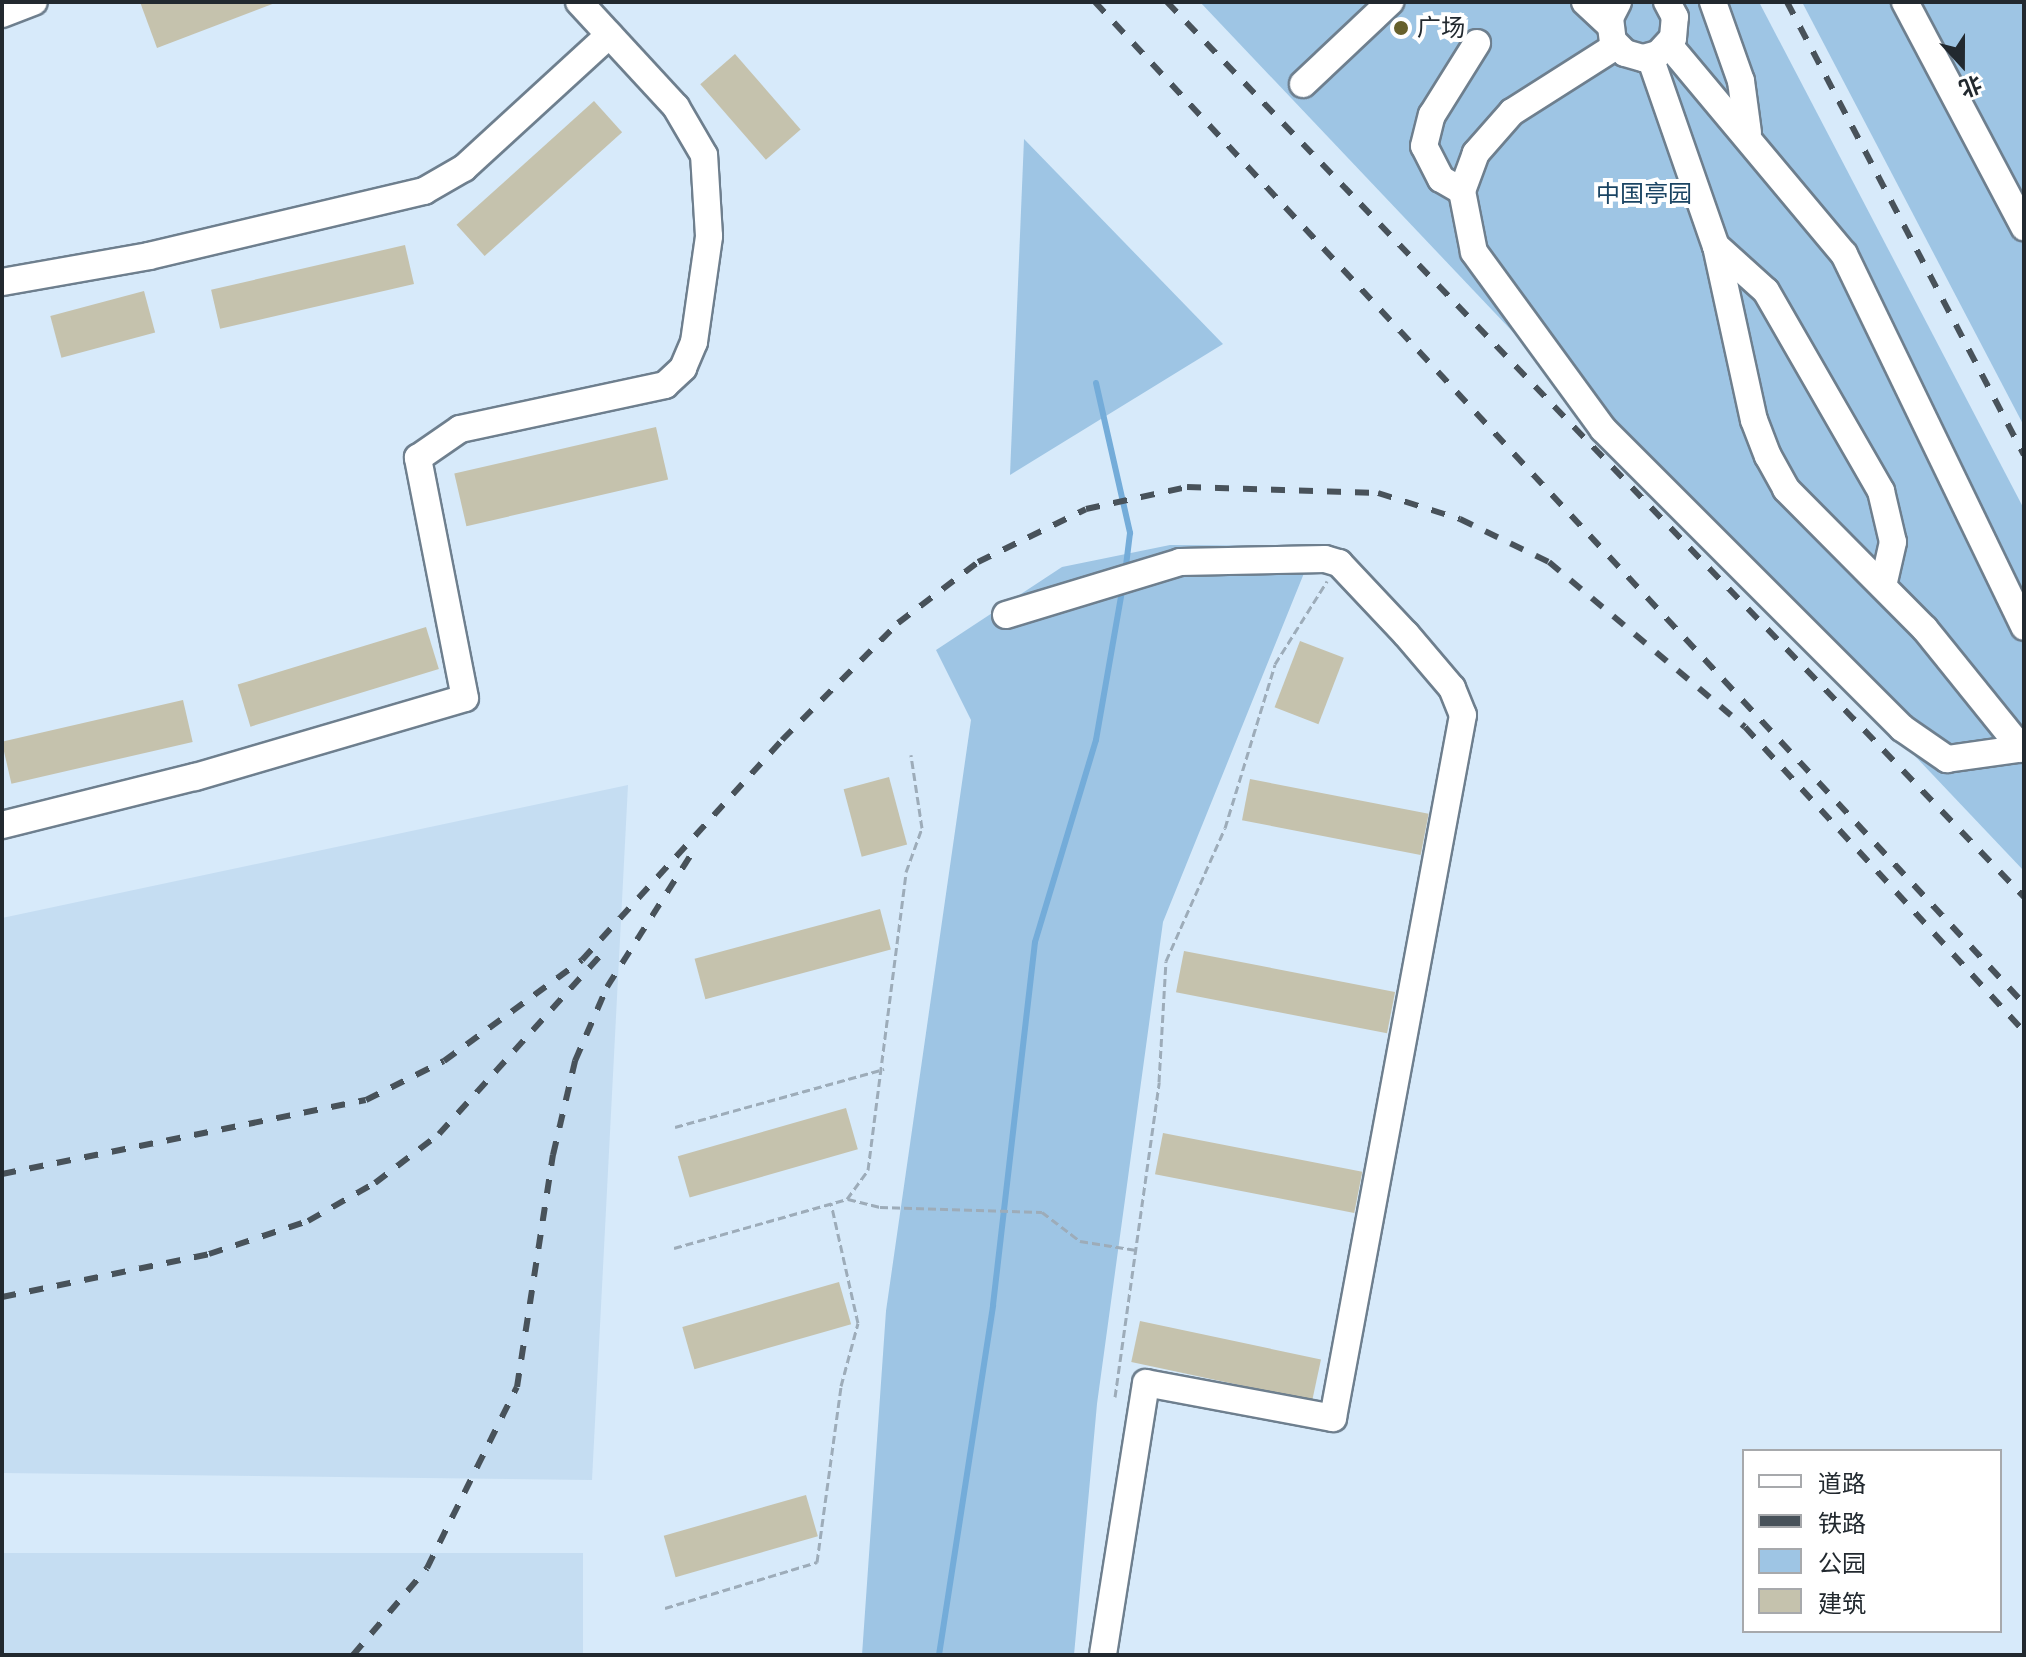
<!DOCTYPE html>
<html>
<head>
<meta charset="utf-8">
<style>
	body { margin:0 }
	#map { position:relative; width:2026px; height:1657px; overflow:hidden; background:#d7eafa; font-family:"Asap Condensed","Noto Sans SC",sans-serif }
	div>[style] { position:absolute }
	.built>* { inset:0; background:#c5ddf2; transform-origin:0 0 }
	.green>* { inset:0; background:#9ec5e4 }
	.stream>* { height:6px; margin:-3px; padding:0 3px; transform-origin:3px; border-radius:3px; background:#74acd9 }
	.building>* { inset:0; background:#c5c2ad; transform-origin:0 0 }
	.path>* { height:3px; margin-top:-1.5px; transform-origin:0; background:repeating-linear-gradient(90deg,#9dacb9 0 8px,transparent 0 12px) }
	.roads { filter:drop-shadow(2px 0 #6e7f8e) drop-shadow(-2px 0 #6e7f8e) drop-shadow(0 2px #6e7f8e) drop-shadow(0 -2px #6e7f8e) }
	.minor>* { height:26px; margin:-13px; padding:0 13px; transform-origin:13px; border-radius:13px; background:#fff }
	.rail>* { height:6px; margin-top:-3px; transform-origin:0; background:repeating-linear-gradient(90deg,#48525a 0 14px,transparent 0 28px) }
	.dots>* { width:22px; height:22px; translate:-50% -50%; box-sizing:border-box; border:4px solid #fff; border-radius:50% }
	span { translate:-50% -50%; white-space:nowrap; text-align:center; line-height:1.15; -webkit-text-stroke:8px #fff; paint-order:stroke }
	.poi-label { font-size:24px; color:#22292f }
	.left { translate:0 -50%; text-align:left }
	.park-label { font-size:24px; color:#1a4463 }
	.frame { position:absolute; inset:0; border:4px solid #22292f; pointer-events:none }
	.legend { position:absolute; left:1742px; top:1449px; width:260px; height:184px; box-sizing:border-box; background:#fff; border:2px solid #a7a9ac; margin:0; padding:10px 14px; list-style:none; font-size:24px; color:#22292f }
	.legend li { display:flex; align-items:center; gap:16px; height:40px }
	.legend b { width:40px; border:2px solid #a7a9ac }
	.north { position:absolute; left:1922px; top:24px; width:80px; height:80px; -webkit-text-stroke:6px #fff; paint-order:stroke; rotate:159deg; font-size:22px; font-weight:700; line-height:32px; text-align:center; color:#22292f }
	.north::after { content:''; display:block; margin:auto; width:28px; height:36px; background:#22292f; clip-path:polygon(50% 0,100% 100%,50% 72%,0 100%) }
</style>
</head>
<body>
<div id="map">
	<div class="built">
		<i style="clip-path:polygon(628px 785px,592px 1480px,2px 1473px,2px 918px)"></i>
		<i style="left:2px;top:1553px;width:581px;height:102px"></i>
	</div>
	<div class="green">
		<i style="clip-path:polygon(1200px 2px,1759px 2px,2024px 509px,2024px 871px)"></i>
		<i style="clip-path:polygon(1802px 2px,2024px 2px,2024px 426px)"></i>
		<i style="clip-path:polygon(1024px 139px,1223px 344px,1010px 475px)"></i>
		<i style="clip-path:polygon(1170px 545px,1315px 546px,1163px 922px,1097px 1404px,1074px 1655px,862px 1655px,886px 1311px,971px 720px,936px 650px,1062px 567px)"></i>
	</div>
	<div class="stream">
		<i style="left:1096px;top:383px;width:154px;rotate:77.2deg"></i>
		<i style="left:1130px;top:533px;width:38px;rotate:97deg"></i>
		<i style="left:939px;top:1655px;width:354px;rotate:-81.2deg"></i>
		<i style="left:993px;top:1305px;width:365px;rotate:-83.4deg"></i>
		<i style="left:1035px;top:942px;width:211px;rotate:-73.2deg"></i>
		<i style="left:1096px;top:740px;width:156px;rotate:-80.1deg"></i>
	</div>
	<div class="building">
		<i style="clip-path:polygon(140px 2px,274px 2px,275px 3px,157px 48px)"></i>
		<i style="left:735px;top:54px;width:100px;height:46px;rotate:49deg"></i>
		<i style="left:594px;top:101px;width:42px;height:185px;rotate:48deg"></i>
		<i style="left:405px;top:245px;width:40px;height:199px;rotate:77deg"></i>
		<i style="left:144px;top:291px;width:43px;height:97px;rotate:75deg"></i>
		<i style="left:656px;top:427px;width:54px;height:207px;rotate:77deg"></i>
		<i style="left:426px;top:627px;width:44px;height:197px;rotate:73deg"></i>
		<i style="left:1300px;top:641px;width:47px;height:71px;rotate:21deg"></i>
		<i style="left:183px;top:700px;width:43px;height:186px;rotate:77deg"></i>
		<i style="left:889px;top:777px;width:70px;height:47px;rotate:75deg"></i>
		<i style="left:1250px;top:779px;width:182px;height:42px;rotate:11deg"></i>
		<i style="left:880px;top:909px;width:42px;height:192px;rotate:75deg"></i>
		<i style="left:1184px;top:951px;width:215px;height:42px;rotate:11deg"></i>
		<i style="left:846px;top:1108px;width:43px;height:175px;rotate:74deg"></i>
		<i style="left:1163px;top:1133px;width:203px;height:42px;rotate:11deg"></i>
		<i style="left:839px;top:1282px;width:44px;height:163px;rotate:74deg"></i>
		<i style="left:1140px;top:1321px;width:185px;height:42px;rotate:12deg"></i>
		<i style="left:806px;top:1495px;width:43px;height:148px;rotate:74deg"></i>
	</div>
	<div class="path">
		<i style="left:675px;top:1127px;width:217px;rotate:-15.5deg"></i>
		<i style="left:848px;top:1199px;width:33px;rotate:14deg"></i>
		<i style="left:880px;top:1207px;width:162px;rotate:1.8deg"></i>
		<i style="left:1042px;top:1212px;width:48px;rotate:37.3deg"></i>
		<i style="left:1080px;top:1241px;width:57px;rotate:9.1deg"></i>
		<i style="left:674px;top:1248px;width:180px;rotate:-15.8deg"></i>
		<i style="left:847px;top:1199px;width:36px;rotate:-54deg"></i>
		<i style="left:868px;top:1170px;width:300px;rotate:-82.7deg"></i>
		<i style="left:906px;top:872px;width:47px;rotate:-70deg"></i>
		<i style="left:922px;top:828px;width:74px;rotate:-98.6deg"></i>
		<i style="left:1115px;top:1397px;width:318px;rotate:-82deg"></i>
		<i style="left:1159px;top:1082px;width:121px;rotate:-86.7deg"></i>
		<i style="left:1166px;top:961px;width:145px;rotate:-66.1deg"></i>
		<i style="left:1225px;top:828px;width:171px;rotate:-73deg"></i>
		<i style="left:1275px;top:664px;width:98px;rotate:-57.9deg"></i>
		<i style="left:665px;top:1608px;width:159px;rotate:-16.8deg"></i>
		<i style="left:817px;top:1562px;width:178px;rotate:-82.2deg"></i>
		<i style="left:841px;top:1386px;width:65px;rotate:-74.9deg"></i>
		<i style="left:858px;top:1323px;width:123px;rotate:-102.7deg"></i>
	</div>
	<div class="roads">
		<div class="minor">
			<i style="left:1585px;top:2px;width:33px;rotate:43deg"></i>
			<i style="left:1618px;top:2px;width:18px;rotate:117deg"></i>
			<i style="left:1610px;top:18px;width:23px;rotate:83deg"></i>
			<i style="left:1613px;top:41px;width:17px;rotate:45deg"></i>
			<i style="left:1625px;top:53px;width:19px;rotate:16deg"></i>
			<i style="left:1643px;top:58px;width:16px;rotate:-15deg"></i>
			<i style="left:1658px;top:54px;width:22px;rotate:-47deg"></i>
			<i style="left:1673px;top:38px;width:21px;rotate:-85deg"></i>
			<i style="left:1675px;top:17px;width:17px;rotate:-118deg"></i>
			<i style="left:1713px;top:2px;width:84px;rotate:70.5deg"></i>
			<i style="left:1741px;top:81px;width:52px;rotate:82.3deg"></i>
			<i style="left:1905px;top:2px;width:255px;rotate:62.1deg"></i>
			<i style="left:2px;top:14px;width:34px;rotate:-21deg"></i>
			<i style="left:1669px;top:45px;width:273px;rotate:50.1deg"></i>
			<i style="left:1844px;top:254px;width:414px;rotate:64.2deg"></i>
			<i style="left:1616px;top:46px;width:123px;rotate:147.6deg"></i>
			<i style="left:1512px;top:112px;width:55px;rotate:131.3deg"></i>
			<i style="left:1476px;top:153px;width:40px;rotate:110.2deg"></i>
			<i style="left:1462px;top:191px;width:62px;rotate:78.9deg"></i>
			<i style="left:1474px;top:252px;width:219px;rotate:53.9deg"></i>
			<i style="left:1603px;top:429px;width:423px;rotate:45deg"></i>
			<i style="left:1902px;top:728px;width:55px;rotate:34.6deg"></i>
			<i style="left:1947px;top:759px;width:78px;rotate:-8.1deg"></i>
			<i style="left:1650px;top:57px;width:200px;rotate:70.8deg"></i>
			<i style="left:1716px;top:246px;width:178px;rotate:77.7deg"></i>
			<i style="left:1754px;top:420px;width:39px;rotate:69deg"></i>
			<i style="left:1768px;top:456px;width:38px;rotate:61deg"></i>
			<i style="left:1786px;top:489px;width:197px;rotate:45.2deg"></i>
			<i style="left:1925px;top:629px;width:154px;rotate:51.1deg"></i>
			<i style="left:1303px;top:84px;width:120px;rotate:-43.3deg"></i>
			<i style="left:1462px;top:191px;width:24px;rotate:-150deg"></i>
			<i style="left:1441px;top:179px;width:37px;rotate:-117deg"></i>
			<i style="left:1424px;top:146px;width:32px;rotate:-76deg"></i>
			<i style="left:1432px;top:115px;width:85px;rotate:-58deg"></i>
			<i style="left:1716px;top:246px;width:67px;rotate:42deg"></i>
			<i style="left:1766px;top:291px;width:231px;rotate:60.1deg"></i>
			<i style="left:1881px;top:491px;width:52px;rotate:76.8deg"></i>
			<i style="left:1893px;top:542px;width:45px;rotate:102.8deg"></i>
			<i style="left:2px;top:282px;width:149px;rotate:-10deg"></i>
			<i style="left:149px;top:256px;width:283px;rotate:-13.3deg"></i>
			<i style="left:424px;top:191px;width:46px;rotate:-29.9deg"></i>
			<i style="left:464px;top:168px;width:197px;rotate:-42.5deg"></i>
			<i style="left:1006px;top:615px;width:182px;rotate:-16.9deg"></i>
			<i style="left:1180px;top:562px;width:145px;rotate:-1.2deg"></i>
			<i style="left:1325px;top:559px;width:15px;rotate:16deg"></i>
			<i style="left:1339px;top:563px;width:98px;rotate:46.7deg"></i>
			<i style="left:1406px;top:634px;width:71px;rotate:49.6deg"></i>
			<i style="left:1452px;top:688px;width:29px;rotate:68deg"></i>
			<i style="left:1463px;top:715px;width:715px;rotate:100.48deg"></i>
			<i style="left:1333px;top:1418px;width:190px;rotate:-169.4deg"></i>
			<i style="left:1146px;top:1383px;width:275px;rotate:99deg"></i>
			<i style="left:2px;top:825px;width:199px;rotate:-14deg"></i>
			<i style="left:195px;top:777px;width:281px;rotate:-16.3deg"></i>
			<i style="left:465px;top:698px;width:245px;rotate:-101.1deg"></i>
			<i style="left:418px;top:458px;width:51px;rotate:-34.6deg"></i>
			<i style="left:460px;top:429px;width:210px;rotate:-12.1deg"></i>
			<i style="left:665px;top:385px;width:25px;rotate:-43deg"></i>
			<i style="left:683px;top:368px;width:28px;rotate:-67deg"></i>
			<i style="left:694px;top:342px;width:107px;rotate:-81.9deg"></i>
			<i style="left:709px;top:236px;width:81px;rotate:-93.5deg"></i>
			<i style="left:704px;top:155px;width:56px;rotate:-120.3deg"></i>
			<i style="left:676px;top:107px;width:143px;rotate:-132.7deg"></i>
		</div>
	</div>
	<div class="rail">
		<i style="left:1095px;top:2px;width:1366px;rotate:47.16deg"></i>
		<i style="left:1167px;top:2px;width:1239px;rotate:46.24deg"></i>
		<i style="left:1787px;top:2px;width:511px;rotate:62.38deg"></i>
		<i style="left:2px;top:1174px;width:371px;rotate:-11.5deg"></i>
		<i style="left:366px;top:1100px;width:87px;rotate:-26.6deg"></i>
		<i style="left:444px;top:1061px;width:171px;rotate:-36.2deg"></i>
		<i style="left:582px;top:960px;width:297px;rotate:-47.7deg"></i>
		<i style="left:782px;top:740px;width:165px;rotate:-45.2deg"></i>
		<i style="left:898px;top:623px;width:101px;rotate:-37.3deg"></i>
		<i style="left:978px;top:562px;width:120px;rotate:-26.1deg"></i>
		<i style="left:1086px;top:509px;width:103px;rotate:-12.3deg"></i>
		<i style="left:1187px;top:487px;width:191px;rotate:1.8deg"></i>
		<i style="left:1378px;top:493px;width:86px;rotate:17.6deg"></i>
		<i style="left:1460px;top:519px;width:99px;rotate:25.8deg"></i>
		<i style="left:1549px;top:562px;width:256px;rotate:40.1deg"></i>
		<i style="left:1745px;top:727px;width:413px;rotate:47.5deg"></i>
		<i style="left:2px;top:1297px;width:211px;rotate:-11.7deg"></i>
		<i style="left:209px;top:1254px;width:104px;rotate:-18.4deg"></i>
		<i style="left:308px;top:1221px;width:77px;rotate:-29.6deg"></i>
		<i style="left:375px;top:1183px;width:81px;rotate:-37.4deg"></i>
		<i style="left:439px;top:1134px;width:239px;rotate:-47.9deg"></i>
		<i style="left:353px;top:1655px;width:114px;rotate:-49.6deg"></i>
		<i style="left:427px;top:1568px;width:202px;rotate:-63.6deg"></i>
		<i style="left:517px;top:1387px;width:235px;rotate:-81.2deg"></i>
		<i style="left:553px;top:1155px;width:97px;rotate:-76.8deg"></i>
		<i style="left:575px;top:1061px;width:81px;rotate:-66.6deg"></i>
		<i style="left:607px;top:987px;width:155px;rotate:-57.6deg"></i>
	</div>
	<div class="dots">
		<i style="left:1401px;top:28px;background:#66602c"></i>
	</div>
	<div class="poi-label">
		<span class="left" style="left:1417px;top:28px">广场</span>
	</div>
	<div class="park-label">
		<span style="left:1644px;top:194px">中国亭园</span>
	</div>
	<div class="frame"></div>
	<ul class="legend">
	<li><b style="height:10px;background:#fff"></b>道路</li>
	<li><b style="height:10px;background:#48525a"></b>铁路</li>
	<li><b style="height:22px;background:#9ec5e4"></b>公园</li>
	<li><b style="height:22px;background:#c5c2ad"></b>建筑</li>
	</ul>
	<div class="north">北</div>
</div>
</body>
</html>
